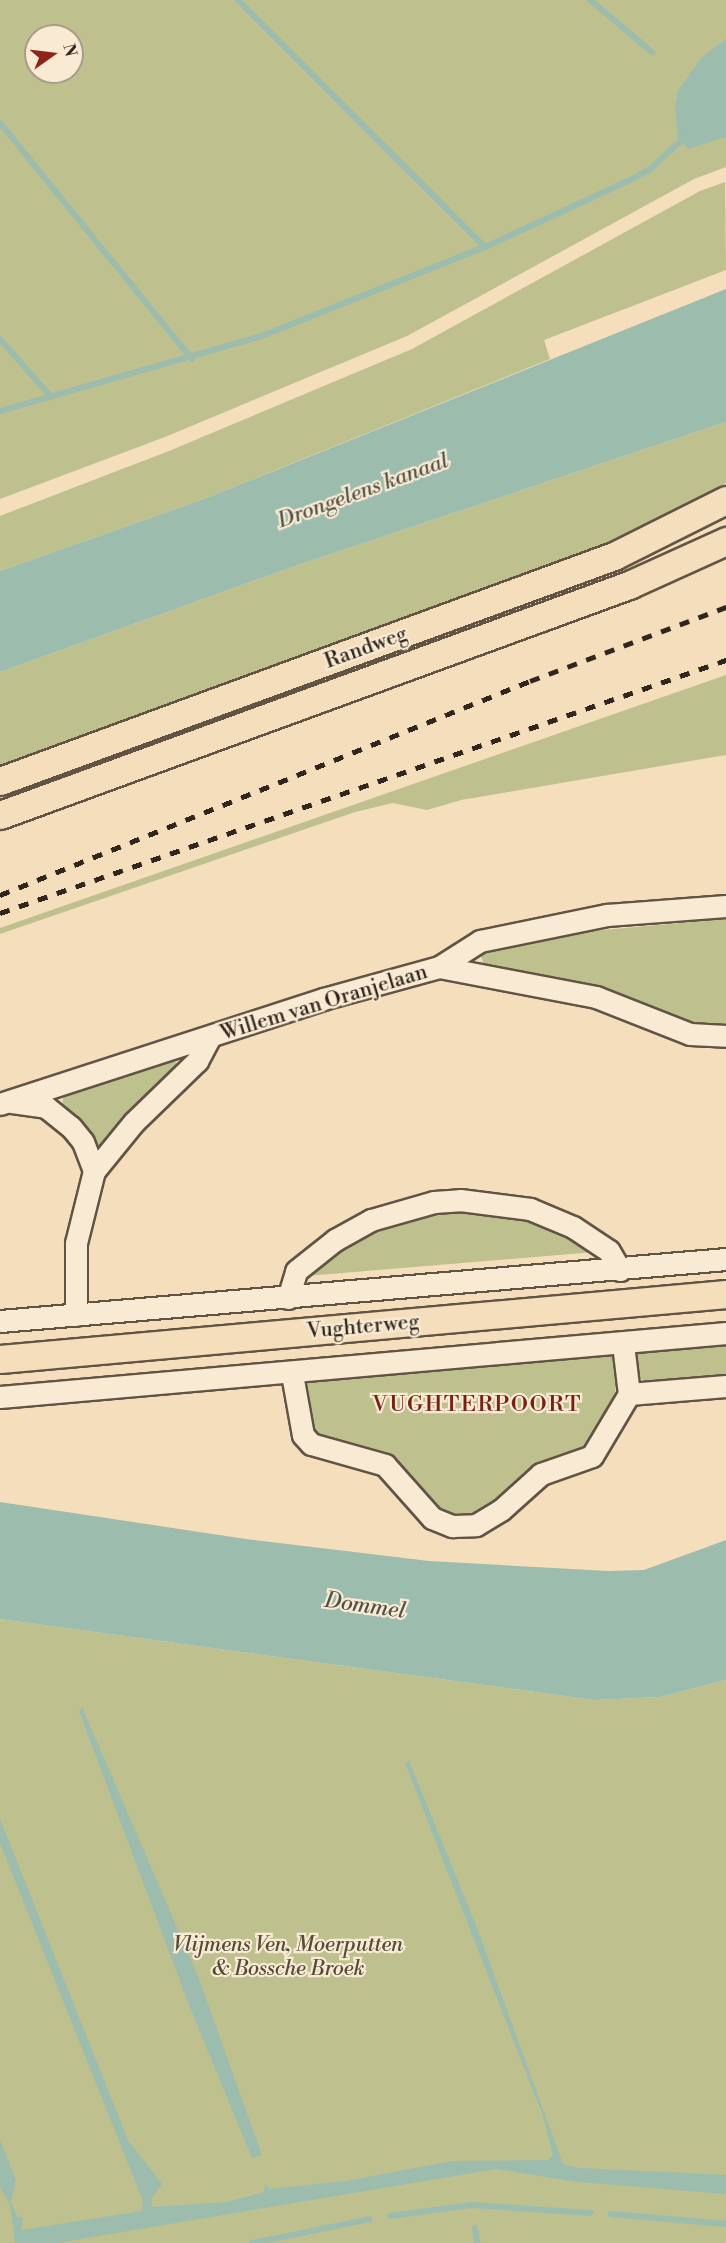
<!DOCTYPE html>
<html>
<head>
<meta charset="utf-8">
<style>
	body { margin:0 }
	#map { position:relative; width:726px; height:2243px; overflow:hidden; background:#f4debc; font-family:"Libre Bodoni",serif }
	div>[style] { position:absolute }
	.green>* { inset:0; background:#bec08e }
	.water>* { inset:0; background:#9cbcad }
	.stream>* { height:6px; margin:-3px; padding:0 3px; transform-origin:3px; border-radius:3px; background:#9cbcad }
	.roads { filter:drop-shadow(2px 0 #625445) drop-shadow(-2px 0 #625445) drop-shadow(0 2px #625445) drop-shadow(0 -2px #625445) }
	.minor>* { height:21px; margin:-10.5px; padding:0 10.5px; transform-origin:10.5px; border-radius:10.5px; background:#f8ead3 }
	.major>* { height:27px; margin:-13.5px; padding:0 13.5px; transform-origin:13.5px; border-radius:13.5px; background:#f4debc }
	.rail>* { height:4.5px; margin-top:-2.25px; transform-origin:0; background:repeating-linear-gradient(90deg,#31261d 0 10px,transparent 0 20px) }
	span { translate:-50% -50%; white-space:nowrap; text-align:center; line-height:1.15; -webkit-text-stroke:4.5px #f8ead3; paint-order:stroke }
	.street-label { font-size:21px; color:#31261d }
	.park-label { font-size:21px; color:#544c39; font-style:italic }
	.water-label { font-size:22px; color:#515348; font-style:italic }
	.neighbourhood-label { font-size:22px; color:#7a1f14; letter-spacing:1.5px }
	.north { position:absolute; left:24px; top:24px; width:60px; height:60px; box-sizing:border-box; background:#f8ead3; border:2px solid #a89c8a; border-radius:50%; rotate:76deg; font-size:16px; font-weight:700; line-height:24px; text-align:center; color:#31261d }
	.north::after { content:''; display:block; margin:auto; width:21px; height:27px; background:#8f2418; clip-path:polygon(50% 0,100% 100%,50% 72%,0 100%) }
</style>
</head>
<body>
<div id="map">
	<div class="green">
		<i style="clip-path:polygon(evenodd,0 0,726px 0,726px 167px,694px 179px,407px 336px,165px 437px,0 499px,0 0,36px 36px,72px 36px,72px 72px,36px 72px,36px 36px)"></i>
		<i style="clip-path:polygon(725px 182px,726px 270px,544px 340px,550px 359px,204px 499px,0 571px,0 516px,169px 451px,412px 349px,700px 191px)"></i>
		<i style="clip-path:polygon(726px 422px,726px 483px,614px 542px,0 769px,0 672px,298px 565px)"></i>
		<i style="clip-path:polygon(726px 675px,726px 755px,461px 800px,427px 810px,393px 803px,355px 812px,0 934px,0 928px)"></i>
		<i style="clip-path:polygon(726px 919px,726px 1026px,704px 1028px,688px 1023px,597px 985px,484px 965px,481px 956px,489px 950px,569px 933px)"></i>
		<i style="clip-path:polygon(174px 1059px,178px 1067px,98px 1152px,62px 1106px,64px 1095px)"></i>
		<i style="clip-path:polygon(461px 1210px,528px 1218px,568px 1232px,595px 1252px,306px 1276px,341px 1248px,373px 1230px,435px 1212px)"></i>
		<i style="clip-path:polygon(726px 1342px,726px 1379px,654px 1386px,632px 1374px,631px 1352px)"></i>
		<i style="clip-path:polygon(614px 1354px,617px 1375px,615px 1393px,587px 1445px,473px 1517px,453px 1519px,437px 1513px,416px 1489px,327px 1445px,308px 1431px,302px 1383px)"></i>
		<i style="clip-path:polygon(0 1619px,594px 1700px,660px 1697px,726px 1680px,726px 2243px,0 2243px)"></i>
	</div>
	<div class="water">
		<i style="clip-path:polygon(726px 39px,726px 137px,688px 149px,678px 138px,675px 107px,678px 91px,701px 58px)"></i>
		<i style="clip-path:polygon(726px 289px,726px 422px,298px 565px,0 672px,0 571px,204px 499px)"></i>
		<i style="clip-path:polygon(0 1502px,246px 1539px,429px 1561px,608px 1571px,644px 1570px,726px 1540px,726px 1680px,660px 1697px,594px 1700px,0 1619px)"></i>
		<i style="clip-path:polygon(82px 1707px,198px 1976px,262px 2155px,252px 2158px,189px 2005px,79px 1711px)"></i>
		<i style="clip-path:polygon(409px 1761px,476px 1925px,563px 2164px,580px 2168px,726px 2175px,726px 2194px,578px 2182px,496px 2169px,57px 2243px,15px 2243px,10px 2205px,0 2187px,0 2140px,16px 2180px,11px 2202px,17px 2216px,23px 2218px,21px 2230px,142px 2211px,143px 2201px,0 1843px,0 1819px,128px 2140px,162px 2184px,152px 2198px,152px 2207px,227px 2202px,264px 2192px,265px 2184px,270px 2189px,346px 2181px,453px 2161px,548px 2160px,553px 2155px,544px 2119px,405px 1763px)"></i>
	</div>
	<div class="stream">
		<i style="left:238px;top:0;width:349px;rotate:45deg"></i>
		<i style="left:590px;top:0;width:81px;rotate:40deg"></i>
		<i style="left:0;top:123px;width:304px;rotate:50.9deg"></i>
		<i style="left:0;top:339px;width:77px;rotate:48.7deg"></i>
		<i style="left:0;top:411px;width:273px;rotate:-16deg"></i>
		<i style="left:262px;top:336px;width:240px;rotate:-21.8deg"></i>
		<i style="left:485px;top:247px;width:164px;rotate:-24.8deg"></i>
		<i style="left:634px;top:178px;width:18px;rotate:-29deg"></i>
		<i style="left:650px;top:169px;width:47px;rotate:-42.4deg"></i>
		<i style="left:611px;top:2214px;width:115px;rotate:5deg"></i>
		<i style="left:390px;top:2216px;width:83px;rotate:-7.6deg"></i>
		<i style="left:472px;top:2205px;width:119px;rotate:3.8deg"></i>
		<i style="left:475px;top:2228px;width:15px;rotate:82deg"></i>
		<i style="left:253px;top:2243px;width:119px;rotate:-11.6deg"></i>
	</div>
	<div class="roads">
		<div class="minor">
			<i style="left:439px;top:967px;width:160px;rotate:10.8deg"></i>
			<i style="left:596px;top:997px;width:101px;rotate:21.5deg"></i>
			<i style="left:690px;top:1034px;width:36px;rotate:3deg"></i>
			<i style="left:12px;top:1102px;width:34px;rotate:8deg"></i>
			<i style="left:46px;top:1107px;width:32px;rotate:39deg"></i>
			<i style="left:71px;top:1127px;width:19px;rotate:51deg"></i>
			<i style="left:83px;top:1142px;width:31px;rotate:69deg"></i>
			<i style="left:0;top:1104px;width:340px;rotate:-18deg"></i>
			<i style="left:323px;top:999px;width:120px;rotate:-15.4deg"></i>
			<i style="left:439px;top:967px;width:49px;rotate:-32.4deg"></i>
			<i style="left:480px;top:941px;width:130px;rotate:-11.6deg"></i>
			<i style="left:607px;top:915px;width:119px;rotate:-4.3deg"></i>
			<i style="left:288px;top:1298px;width:28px;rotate:-73deg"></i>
			<i style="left:296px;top:1271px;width:50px;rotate:-38.5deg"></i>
			<i style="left:335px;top:1240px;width:41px;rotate:-29.1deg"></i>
			<i style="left:371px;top:1220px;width:66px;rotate:-15.9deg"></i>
			<i style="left:434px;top:1202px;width:26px;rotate:-4deg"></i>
			<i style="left:460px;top:1200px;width:71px;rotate:7.3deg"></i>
			<i style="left:530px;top:1209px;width:47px;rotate:22.7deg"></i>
			<i style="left:573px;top:1227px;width:43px;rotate:33.7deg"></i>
			<i style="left:609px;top:1251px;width:22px;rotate:60deg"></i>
			<i style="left:76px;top:1315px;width:72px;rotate:-90deg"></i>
			<i style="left:76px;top:1243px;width:74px;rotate:-76deg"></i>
			<i style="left:94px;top:1171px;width:63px;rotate:-50.8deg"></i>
			<i style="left:134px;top:1122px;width:88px;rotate:-44.1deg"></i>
			<i style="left:197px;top:1061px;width:26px;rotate:-62deg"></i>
			<i style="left:0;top:1321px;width:729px;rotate:-4.88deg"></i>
			<i style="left:623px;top:1344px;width:50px;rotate:83.2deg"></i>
			<i style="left:292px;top:1374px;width:62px;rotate:79.8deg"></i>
			<i style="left:303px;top:1435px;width:12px;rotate:48deg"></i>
			<i style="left:311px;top:1444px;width:77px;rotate:15.8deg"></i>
			<i style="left:385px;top:1465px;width:71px;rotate:48.4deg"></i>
			<i style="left:432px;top:1518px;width:22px;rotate:22deg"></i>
			<i style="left:452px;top:1526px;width:24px;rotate:-2deg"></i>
			<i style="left:476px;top:1525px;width:29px;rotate:-31deg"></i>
			<i style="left:501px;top:1510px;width:54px;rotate:-42deg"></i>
			<i style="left:541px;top:1474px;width:54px;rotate:-19.4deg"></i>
			<i style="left:592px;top:1456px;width:72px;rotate:-59.2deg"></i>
			<i style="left:629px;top:1394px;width:97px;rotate:-4.7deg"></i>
			<i style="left:0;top:1397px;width:729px;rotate:-5.04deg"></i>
		</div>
		<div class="major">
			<i style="left:0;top:781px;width:654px;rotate:-20.13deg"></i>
			<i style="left:614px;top:556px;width:125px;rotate:-26.6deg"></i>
			<i style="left:0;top:815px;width:670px;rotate:-20.09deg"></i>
			<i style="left:629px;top:585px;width:107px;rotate:-24.4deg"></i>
			<i style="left:0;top:1359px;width:729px;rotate:-5.12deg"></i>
		</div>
	</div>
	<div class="rail">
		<i style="left:0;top:895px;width:572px;rotate:-21.99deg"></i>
		<i style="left:530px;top:681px;width:210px;rotate:-20.7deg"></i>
		<i style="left:0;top:913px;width:769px;rotate:-19.21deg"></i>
	</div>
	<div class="street-label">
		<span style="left:366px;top:648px;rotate:-20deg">Randweg</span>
		<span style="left:324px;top:1003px;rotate:-17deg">Willem van Oranjelaan</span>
		<span style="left:363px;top:1327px;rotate:-5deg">Vughterweg</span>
	</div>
	<div class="park-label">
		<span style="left:288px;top:1957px">Vlijmens Ven, Moerputten<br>&amp; Bossche Broek</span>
	</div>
	<div class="water-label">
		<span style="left:363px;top:491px;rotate:-20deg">Drongelens kanaal</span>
		<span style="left:365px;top:1606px;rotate:8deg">Dommel</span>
	</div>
	<div class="neighbourhood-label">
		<span style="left:477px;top:1405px">VUGHTERPOORT</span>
	</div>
	<div class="north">N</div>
</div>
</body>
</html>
